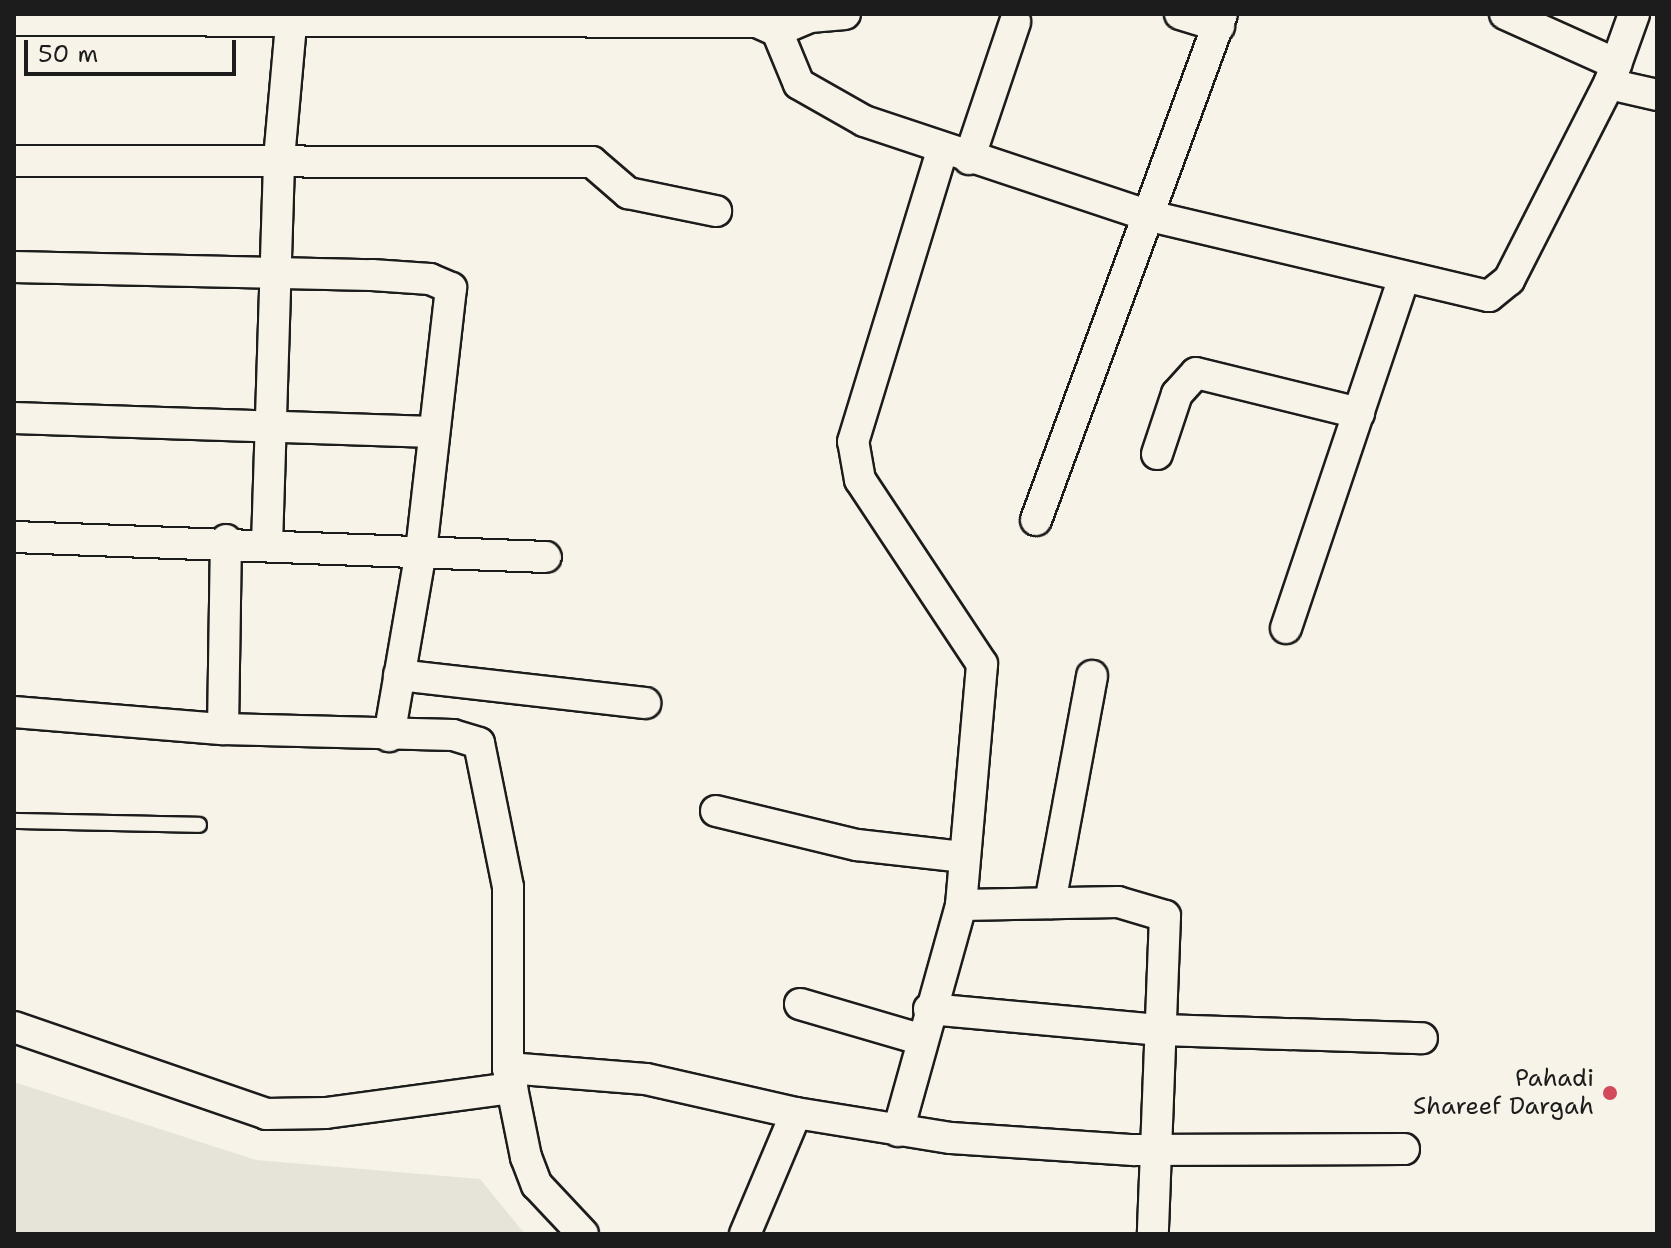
<!DOCTYPE html>
<html>
<head>
<meta charset="utf-8">
<style>
	body { margin:0 }
	#map { position:relative; width:1671px; height:1248px; overflow:hidden; background:#f7f3e8; font-family:"Shantell Sans",sans-serif }
	div>[style] { position:absolute }
	.built>* { inset:0; background:#e6e3d9 }
	.roads { filter:drop-shadow(2px 0 #1c1c1c) drop-shadow(-2px 0 #1c1c1c) drop-shadow(0 2px #1c1c1c) drop-shadow(0 -2px #1c1c1c) }
	.lane>* { height:14px; margin:-7px; padding:0 7px; transform-origin:7px; border-radius:7px; background:#f7f3e8 }
	.street>* { height:30px; margin:-15px; padding:0 15px; transform-origin:15px; border-radius:15px; background:#f7f3e8 }
	.dots>* { width:22px; height:22px; translate:-50% -50%; box-sizing:border-box; border:4px solid #f7f3e8; border-radius:50% }
	span { translate:-50% -50%; white-space:nowrap; text-align:center; line-height:1.15; -webkit-text-stroke:7px #f7f3e8; paint-order:stroke }
	.poi-label { font-size:24px; color:#1c1c1c }
	.right { translate:-100% -50%; text-align:right }
	.frame { position:absolute; inset:0; border:16px solid #1c1c1c; pointer-events:none }
	.scale { position:absolute; left:24px; top:40px; width:212px; height:36px; box-sizing:border-box; border:4px solid #1c1c1c; border-top:0; padding-left:10px; font-size:24px; line-height:28px; white-space:nowrap; color:#1c1c1c; -webkit-text-stroke:6px #f7f3e8; paint-order:stroke }
</style>
</head>
<body>
<div id="map">
	<div class="built">
		<i style="clip-path:polygon(14px 1082px,256px 1160px,480px 1179px,525px 1234px,14px 1234px)"></i>
	</div>
	<div class="roads">
		<div class="lane">
			<i style="left:14px;top:821px;width:185px;rotate:1.2deg"></i>
		</div>
		<div class="street">
			<i style="left:1180px;top:14px;width:41px;rotate:17.1deg"></i>
			<i style="left:1505px;top:14px;width:122px;rotate:24.2deg"></i>
			<i style="left:14px;top:20px;width:743px;rotate:0.15deg"></i>
			<i style="left:757px;top:22px;width:22px;rotate:24deg"></i>
			<i style="left:777px;top:31px;width:57px;rotate:67.5deg"></i>
			<i style="left:799px;top:84px;width:75px;rotate:29.6deg"></i>
			<i style="left:864px;top:121px;width:301px;rotate:18.4deg"></i>
			<i style="left:1150px;top:216px;width:348px;rotate:13.3deg"></i>
			<i style="left:1489px;top:296px;width:26px;rotate:-39deg"></i>
			<i style="left:1509px;top:280px;width:220px;rotate:-63deg"></i>
			<i style="left:1609px;top:84px;width:74px;rotate:-70.3deg"></i>
			<i style="left:777px;top:31px;width:36px;rotate:-23deg"></i>
			<i style="left:810px;top:17px;width:35px;rotate:-5deg"></i>
			<i style="left:1609px;top:84px;width:49px;rotate:12.9deg"></i>
			<i style="left:969px;top:159px;width:145px;rotate:-71.4deg"></i>
			<i style="left:14px;top:161px;width:578px;rotate:0.1deg"></i>
			<i style="left:592px;top:162px;width:48px;rotate:40.7deg"></i>
			<i style="left:628px;top:193px;width:90px;rotate:11.6deg"></i>
			<i style="left:14px;top:267px;width:358px;rotate:1.3deg"></i>
			<i style="left:372px;top:275px;width:58px;rotate:3.9deg"></i>
			<i style="left:430px;top:279px;width:23px;rotate:23deg"></i>
			<i style="left:451px;top:288px;width:265px;rotate:96.5deg"></i>
			<i style="left:421px;top:551px;width:188px;rotate:99.8deg"></i>
			<i style="left:14px;top:418px;width:419px;rotate:1.9deg"></i>
			<i style="left:1157px;top:454px;width:63px;rotate:-71.6deg"></i>
			<i style="left:1177px;top:394px;width:28px;rotate:-48deg"></i>
			<i style="left:1196px;top:373px;width:168px;rotate:13.8deg"></i>
			<i style="left:1036px;top:520px;width:539px;rotate:-69.82deg"></i>
			<i style="left:14px;top:537px;width:532px;rotate:2.15deg"></i>
			<i style="left:267px;top:545px;width:386px;rotate:-88.2deg"></i>
			<i style="left:279px;top:159px;width:146px;rotate:-84.9deg"></i>
			<i style="left:1286px;top:628px;width:366px;rotate:-71.4deg"></i>
			<i style="left:399px;top:675px;width:248px;rotate:6.5deg"></i>
			<i style="left:14px;top:712px;width:210px;rotate:4.7deg"></i>
			<i style="left:223px;top:729px;width:230px;rotate:1.5deg"></i>
			<i style="left:453px;top:735px;width:27px;rotate:17deg"></i>
			<i style="left:479px;top:743px;width:147px;rotate:78.6deg"></i>
			<i style="left:508px;top:887px;width:181px;rotate:90deg"></i>
			<i style="left:508px;top:1068px;width:91px;rotate:78.6deg"></i>
			<i style="left:526px;top:1157px;width:30px;rotate:69deg"></i>
			<i style="left:537px;top:1185px;width:67px;rotate:46.8deg"></i>
			<i style="left:223px;top:729px;width:189px;rotate:-89.1deg"></i>
			<i style="left:716px;top:811px;width:145px;rotate:13.6deg"></i>
			<i style="left:857px;top:845px;width:108px;rotate:6.4deg"></i>
			<i style="left:1050px;top:903px;width:231px;rotate:-79.5deg"></i>
			<i style="left:961px;top:905px;width:157px;rotate:-1.1deg"></i>
			<i style="left:1118px;top:902px;width:49px;rotate:16.6deg"></i>
			<i style="left:1165px;top:916px;width:318px;rotate:92.2deg"></i>
			<i style="left:800px;top:1004px;width:125px;rotate:16.3deg"></i>
			<i style="left:929px;top:1009px;width:233px;rotate:5.2deg"></i>
			<i style="left:1161px;top:1030px;width:261px;rotate:1.8deg"></i>
			<i style="left:14px;top:1027px;width:267px;rotate:19deg"></i>
			<i style="left:266px;top:1114px;width:60px;rotate:-1deg"></i>
			<i style="left:326px;top:1113px;width:188px;rotate:-7.7deg"></i>
			<i style="left:508px;top:1068px;width:138px;rotate:4.6deg"></i>
			<i style="left:646px;top:1079px;width:154px;rotate:12.8deg"></i>
			<i style="left:898px;top:1131px;width:235px;rotate:-74.4deg"></i>
			<i style="left:961px;top:905px;width:242px;rotate:-85deg"></i>
			<i style="left:982px;top:664px;width:221px;rotate:-123.5deg"></i>
			<i style="left:860px;top:480px;width:39px;rotate:-100deg"></i>
			<i style="left:853px;top:442px;width:305px;rotate:-73deg"></i>
			<i style="left:745px;top:1234px;width:131px;rotate:-67.1deg"></i>
			<i style="left:796px;top:1113px;width:157px;rotate:9.2deg"></i>
			<i style="left:951px;top:1138px;width:183px;rotate:3.8deg"></i>
			<i style="left:1134px;top:1150px;width:270px;rotate:-0.2deg"></i>
		</div>
	</div>
	<div class="dots">
		<i style="left:1610px;top:1093px;background:#d1495b"></i>
	</div>
	<div class="poi-label">
		<span class="right" style="left:1594px;top:1093px">Pahadi<br>Shareef Dargah</span>
	</div>
	<div class="frame"></div>
	<div class="scale">50 m</div>
</div>
</body>
</html>
